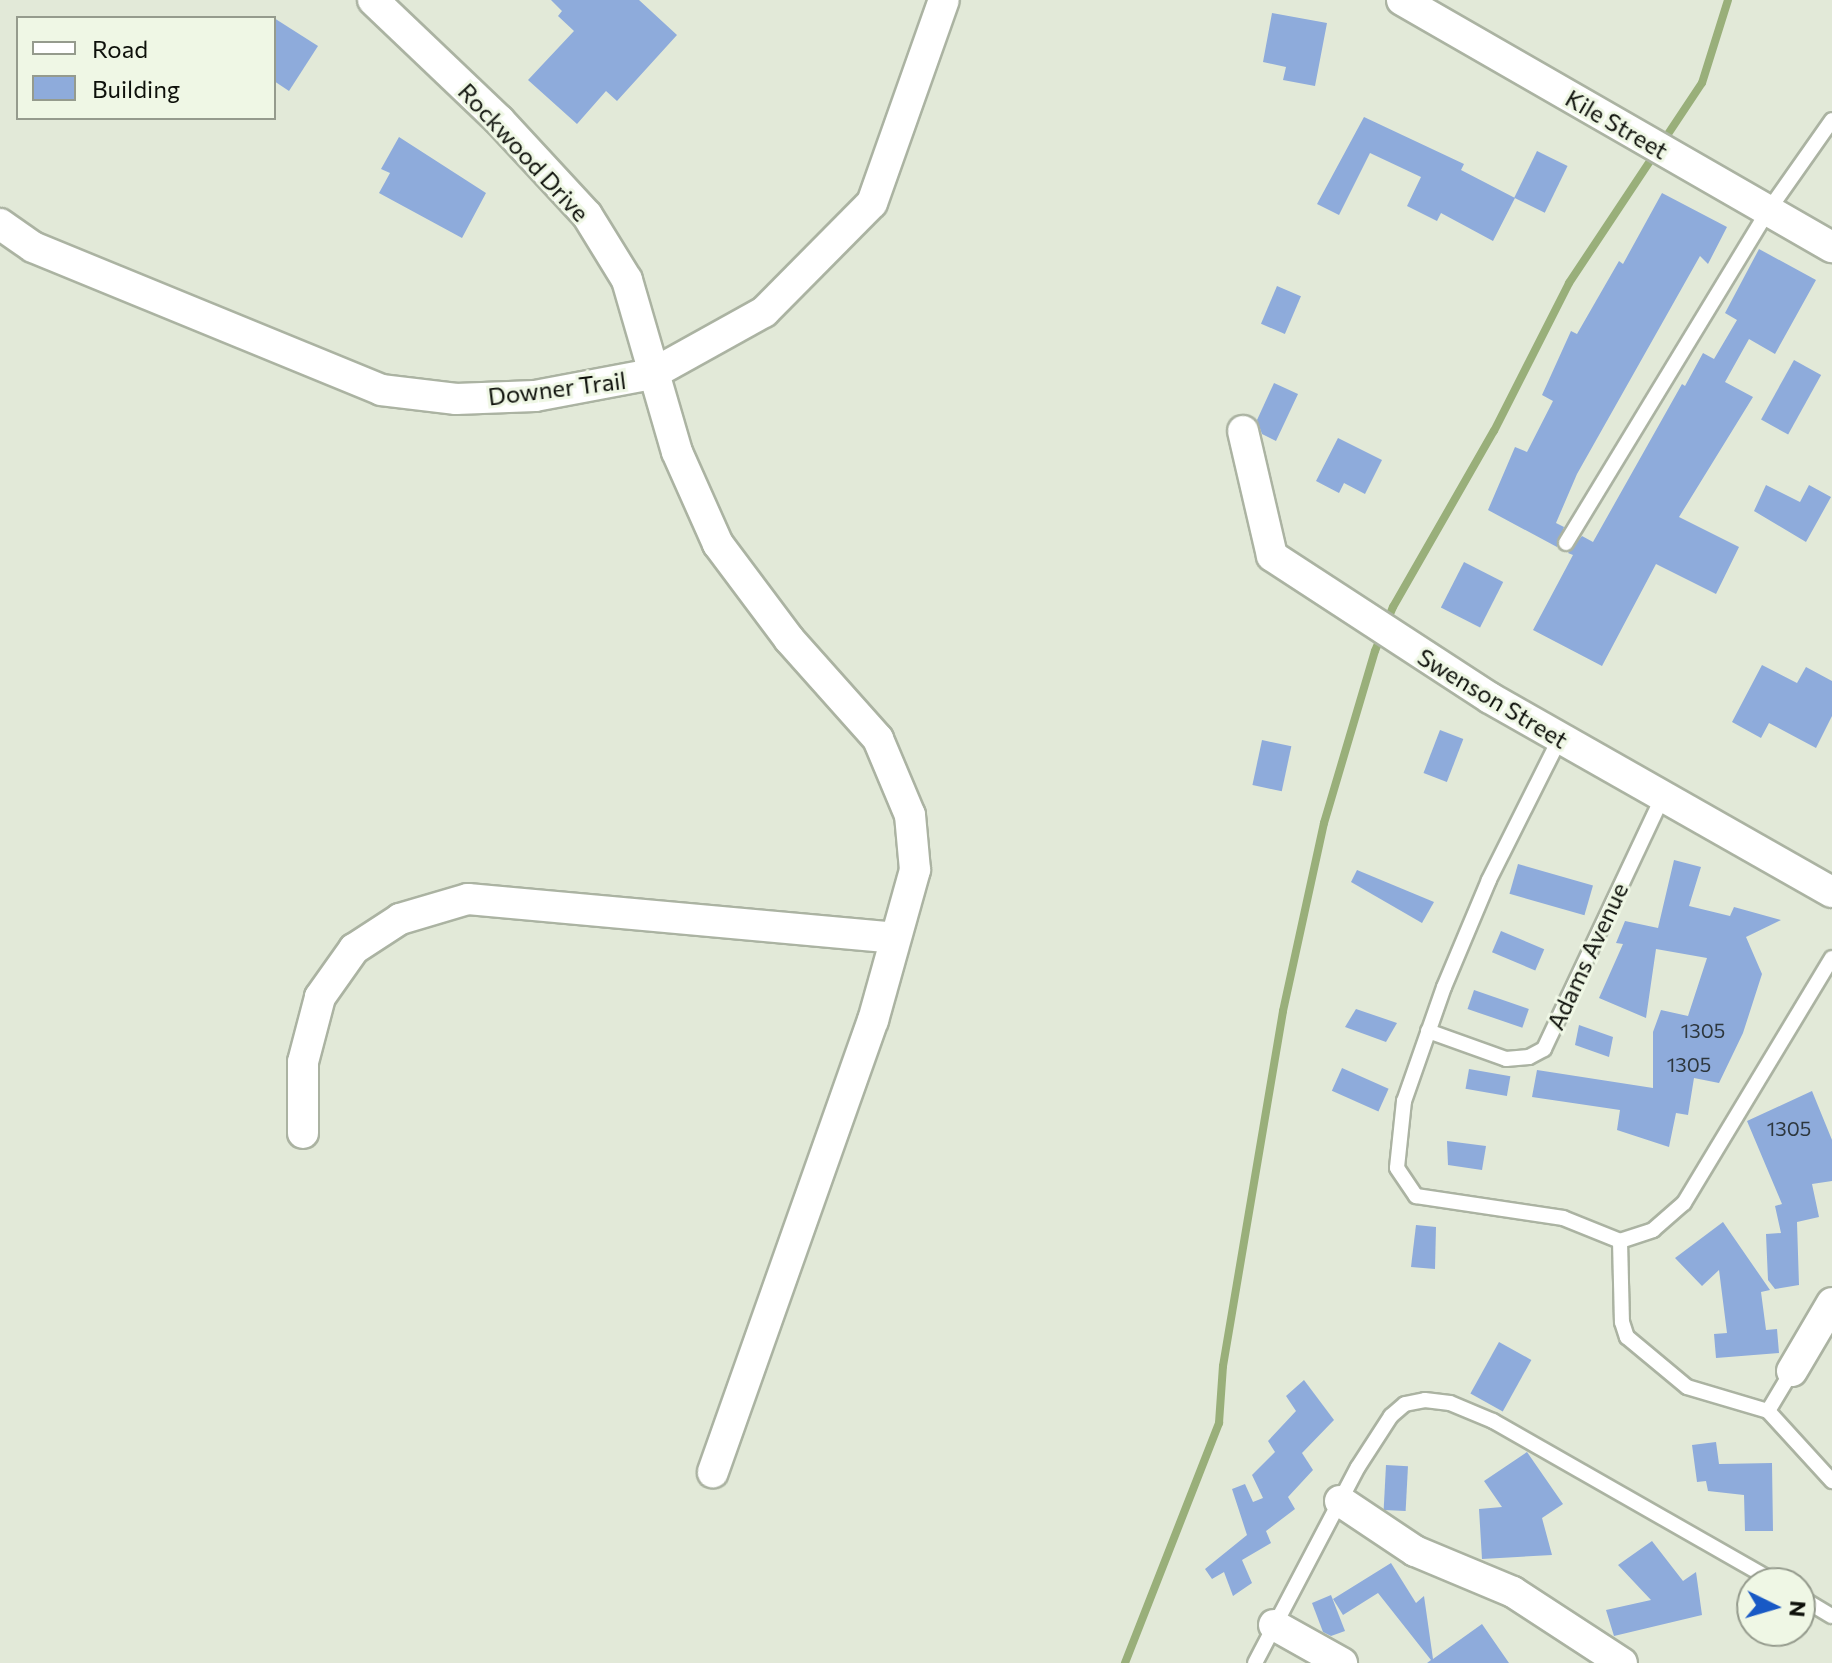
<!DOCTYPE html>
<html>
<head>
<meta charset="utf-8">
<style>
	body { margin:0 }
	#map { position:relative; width:1832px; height:1663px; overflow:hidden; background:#e2e9d8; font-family:Commissioner,sans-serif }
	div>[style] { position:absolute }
	.stream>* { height:8px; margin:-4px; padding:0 4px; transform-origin:4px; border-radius:4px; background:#99af7a }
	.building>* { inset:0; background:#8eabdb; transform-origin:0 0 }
	.roads { filter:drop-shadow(2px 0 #abb3a2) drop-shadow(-2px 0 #abb3a2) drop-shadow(0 2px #abb3a2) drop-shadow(0 -2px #abb3a2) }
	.lane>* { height:14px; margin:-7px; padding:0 7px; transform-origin:7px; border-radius:7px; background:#fff }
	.street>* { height:30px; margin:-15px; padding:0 15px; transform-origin:15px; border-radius:15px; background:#fff }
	span { translate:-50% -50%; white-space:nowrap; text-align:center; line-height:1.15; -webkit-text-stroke:6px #eff7e5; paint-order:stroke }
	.number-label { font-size:20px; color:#2d373e }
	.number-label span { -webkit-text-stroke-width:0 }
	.street-label { font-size:24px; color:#0d100a }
	.legend { position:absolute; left:16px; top:16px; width:260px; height:104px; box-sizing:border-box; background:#eff7e5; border:2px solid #959b8d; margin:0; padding:10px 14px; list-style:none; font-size:24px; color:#0d100a }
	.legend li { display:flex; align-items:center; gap:16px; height:40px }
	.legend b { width:40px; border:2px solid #959b8d }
	.north { position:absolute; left:1736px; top:1567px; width:80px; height:80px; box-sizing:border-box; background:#eff7e5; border:2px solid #959b8d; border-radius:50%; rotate:95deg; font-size:22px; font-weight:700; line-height:32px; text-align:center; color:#0d100a }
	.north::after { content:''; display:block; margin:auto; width:28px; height:36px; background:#1859c5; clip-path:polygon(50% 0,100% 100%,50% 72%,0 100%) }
</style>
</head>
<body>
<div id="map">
	<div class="stream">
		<i style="left:1125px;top:1663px;width:258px;rotate:-68.6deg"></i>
		<i style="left:1219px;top:1423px;width:57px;rotate:-86deg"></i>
		<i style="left:1223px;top:1366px;width:360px;rotate:-80.4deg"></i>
		<i style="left:1283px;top:1011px;width:192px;rotate:-77.7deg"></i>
		<i style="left:1324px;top:823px;width:179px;rotate:-73.5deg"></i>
		<i style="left:1375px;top:651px;width:48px;rotate:-67.8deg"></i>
		<i style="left:1393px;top:607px;width:203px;rotate:-60.2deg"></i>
		<i style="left:1494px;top:431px;width:166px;rotate:-63.1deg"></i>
		<i style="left:1569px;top:283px;width:240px;rotate:-56.4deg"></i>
		<i style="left:1702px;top:83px;width:87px;rotate:-72.6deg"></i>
	</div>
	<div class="building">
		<i style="clip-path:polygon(551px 0,639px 0,677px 35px,617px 101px,606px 91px,577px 124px,528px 80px,574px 31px,558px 16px,562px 11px)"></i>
		<i style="clip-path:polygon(1272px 13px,1327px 23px,1315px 86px,1283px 80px,1286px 67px,1263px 62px)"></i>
		<i style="clip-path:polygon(274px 18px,318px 46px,289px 91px,274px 81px)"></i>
		<i style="clip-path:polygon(1364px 117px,1464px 164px,1461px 170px,1515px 198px,1493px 241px,1441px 213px,1437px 221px,1407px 206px,1421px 177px,1370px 153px,1339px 215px,1317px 204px)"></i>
		<i style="clip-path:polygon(399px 137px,486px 193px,462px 238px,379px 193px,390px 173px,381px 169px)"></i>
		<i style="left:1537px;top:151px;width:34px;height:52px;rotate:26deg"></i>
		<i style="clip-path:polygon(1662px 193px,1727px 227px,1708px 264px,1700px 256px,1577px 474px,1556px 523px,1564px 527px,1557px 547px,1488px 510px,1515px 447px,1527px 452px,1553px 401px,1542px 395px,1571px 331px,1577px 334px,1619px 261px,1623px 264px)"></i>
		<i style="clip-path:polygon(1759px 249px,1816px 280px,1775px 354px,1749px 339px,1725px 382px,1753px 397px,1679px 517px,1739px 547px,1716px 594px,1656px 564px,1602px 666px,1533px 630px,1573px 555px,1568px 553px,1582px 536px,1593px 542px,1682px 384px,1685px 386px,1703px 353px,1714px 359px,1737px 320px,1725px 313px)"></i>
		<i style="left:1277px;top:286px;width:26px;height:41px;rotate:23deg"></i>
		<i style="left:1794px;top:360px;width:31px;height:68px;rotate:29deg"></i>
		<i style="clip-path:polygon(1274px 383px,1298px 394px,1276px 441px,1262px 434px,1257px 420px)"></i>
		<i style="clip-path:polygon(1338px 438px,1382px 460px,1365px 494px,1344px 483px,1339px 493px,1316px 481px)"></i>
		<i style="clip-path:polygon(1766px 485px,1800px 502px,1809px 485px,1831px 497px,1806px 542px,1754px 511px)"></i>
		<i style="left:1464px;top:562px;width:44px;height:51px;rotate:27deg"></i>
		<i style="clip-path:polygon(1762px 665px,1797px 683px,1806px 667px,1832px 681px,1832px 716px,1816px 748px,1769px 723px,1761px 738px,1732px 722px)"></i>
		<i style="left:1440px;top:730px;width:25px;height:46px;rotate:21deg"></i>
		<i style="left:1262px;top:740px;width:30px;height:46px;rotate:12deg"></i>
		<i style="clip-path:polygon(1674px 860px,1701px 867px,1689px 906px,1730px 916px,1734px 907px,1781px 920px,1746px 937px,1762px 974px,1743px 1033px,1719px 1083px,1694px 1078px,1688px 1115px,1676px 1113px,1669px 1147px,1617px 1130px,1620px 1110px,1532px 1097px,1537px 1070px,1653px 1088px,1653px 1032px,1661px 1010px,1688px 1016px,1707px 958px,1656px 949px,1646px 1018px,1599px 998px,1623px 944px,1616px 943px,1625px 921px,1658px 928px)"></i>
		<i style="left:1518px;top:864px;width:78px;height:31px;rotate:16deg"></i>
		<i style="clip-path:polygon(1357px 870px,1434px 902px,1422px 923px,1351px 882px)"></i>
		<i style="left:1501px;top:931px;width:47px;height:23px;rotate:23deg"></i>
		<i style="left:1474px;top:990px;width:58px;height:20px;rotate:19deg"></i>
		<i style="clip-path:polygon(1356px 1009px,1397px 1023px,1386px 1042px,1345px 1027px)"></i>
		<i style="clip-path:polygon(1579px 1025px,1613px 1037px,1609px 1057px,1575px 1045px)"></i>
		<i style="left:1342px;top:1068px;width:51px;height:25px;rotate:24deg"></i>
		<i style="left:1469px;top:1069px;width:42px;height:20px;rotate:10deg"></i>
		<i style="clip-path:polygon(1812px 1091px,1832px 1140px,1832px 1181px,1812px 1184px,1819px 1217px,1797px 1222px,1799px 1285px,1775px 1289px,1768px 1280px,1766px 1234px,1781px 1233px,1775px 1206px,1782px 1204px,1747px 1121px)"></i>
		<i style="clip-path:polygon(1447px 1141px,1486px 1146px,1482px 1170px,1448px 1165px)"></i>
		<i style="clip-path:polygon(1723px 1222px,1770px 1290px,1761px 1292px,1766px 1330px,1777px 1329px,1779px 1353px,1716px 1358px,1714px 1334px,1727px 1333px,1719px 1270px,1702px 1286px,1675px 1258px)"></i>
		<i style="clip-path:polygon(1416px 1225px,1436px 1227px,1435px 1269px,1411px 1267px)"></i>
		<i style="left:1499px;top:1342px;width:37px;height:59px;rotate:29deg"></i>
		<i style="clip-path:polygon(1304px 1380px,1334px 1420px,1302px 1453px,1313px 1470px,1288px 1497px,1295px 1509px,1266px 1531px,1271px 1543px,1242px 1560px,1252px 1583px,1233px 1596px,1224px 1572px,1212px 1579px,1205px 1569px,1247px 1535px,1232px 1489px,1245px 1484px,1253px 1502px,1263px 1498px,1252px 1475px,1275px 1452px,1268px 1441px,1296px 1411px,1286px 1396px)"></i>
		<i style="clip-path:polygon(1716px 1442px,1719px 1464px,1772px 1463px,1773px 1531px,1745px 1531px,1744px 1495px,1708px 1491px,1706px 1481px,1697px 1482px,1692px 1445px)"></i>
		<i style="clip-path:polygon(1527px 1452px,1563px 1504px,1542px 1518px,1552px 1555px,1482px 1559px,1479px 1509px,1502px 1507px,1484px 1481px)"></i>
		<i style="left:1386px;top:1465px;width:22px;height:45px;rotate:3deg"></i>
		<i style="clip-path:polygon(1652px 1541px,1683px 1581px,1696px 1572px,1702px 1615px,1614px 1636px,1606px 1610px,1651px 1600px,1618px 1565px)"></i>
		<i style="clip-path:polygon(1391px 1563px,1416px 1603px,1424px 1596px,1433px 1659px,1482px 1624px,1509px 1663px,1427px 1663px,1431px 1660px,1378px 1593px,1343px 1615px,1333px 1599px)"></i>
		<i style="clip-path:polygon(1331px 1595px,1345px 1631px,1331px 1636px,1323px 1632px,1312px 1603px)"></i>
	</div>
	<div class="roads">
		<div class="lane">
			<i style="left:1566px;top:543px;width:389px;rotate:-58.7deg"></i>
			<i style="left:1768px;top:211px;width:111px;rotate:-54.9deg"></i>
			<i style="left:1560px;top:738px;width:159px;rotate:116.6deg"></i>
			<i style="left:1489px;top:880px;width:116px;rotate:112.8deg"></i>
			<i style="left:1444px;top:987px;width:121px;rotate:109.3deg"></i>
			<i style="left:1404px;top:1101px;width:67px;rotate:96deg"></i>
			<i style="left:1397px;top:1168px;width:34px;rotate:56deg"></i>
			<i style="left:1416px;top:1196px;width:149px;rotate:8.5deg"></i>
			<i style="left:1563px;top:1218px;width:61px;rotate:22deg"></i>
			<i style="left:1620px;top:1241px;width:81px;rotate:88.6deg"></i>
			<i style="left:1622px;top:1322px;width:16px;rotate:72deg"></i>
			<i style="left:1627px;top:1337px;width:78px;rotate:39.8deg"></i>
			<i style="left:1687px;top:1387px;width:84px;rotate:16.5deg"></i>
			<i style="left:1768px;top:1411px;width:47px;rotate:-59deg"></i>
			<i style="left:1428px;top:1031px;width:83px;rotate:19.7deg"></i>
			<i style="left:1506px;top:1059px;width:23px;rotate:-5deg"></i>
			<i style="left:1529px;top:1057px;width:17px;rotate:-28deg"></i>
			<i style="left:1544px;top:1049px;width:280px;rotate:-64.8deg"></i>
			<i style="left:1620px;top:1241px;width:35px;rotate:-18deg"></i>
			<i style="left:1653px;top:1230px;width:41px;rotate:-41.1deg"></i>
			<i style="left:1684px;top:1203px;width:286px;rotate:-58.9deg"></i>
			<i style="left:1768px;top:1411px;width:95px;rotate:47.6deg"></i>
			<i style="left:1800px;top:1597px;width:37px;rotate:31deg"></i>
			<i style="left:1255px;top:1663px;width:221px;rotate:-62.3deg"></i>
			<i style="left:1358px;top:1467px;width:61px;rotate:-57.1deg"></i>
			<i style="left:1391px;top:1416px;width:18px;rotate:-41deg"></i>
			<i style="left:1405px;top:1404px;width:20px;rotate:-11deg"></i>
			<i style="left:1425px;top:1400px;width:25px;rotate:7deg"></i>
			<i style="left:1450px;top:1403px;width:47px;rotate:22.7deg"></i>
			<i style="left:1493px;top:1421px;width:327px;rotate:29.7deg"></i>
		</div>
		<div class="street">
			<i style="left:373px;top:0;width:174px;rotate:43.6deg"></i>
			<i style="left:499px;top:120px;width:129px;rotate:47.2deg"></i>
			<i style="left:587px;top:215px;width:76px;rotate:58.4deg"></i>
			<i style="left:627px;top:280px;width:179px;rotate:73.8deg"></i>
			<i style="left:677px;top:452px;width:101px;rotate:66deg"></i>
			<i style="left:718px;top:544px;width:119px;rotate:53.2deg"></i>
			<i style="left:789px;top:639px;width:134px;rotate:48.3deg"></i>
			<i style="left:878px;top:739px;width:82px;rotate:67.2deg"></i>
			<i style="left:910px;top:815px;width:55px;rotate:84.8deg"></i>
			<i style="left:915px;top:870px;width:156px;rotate:105.6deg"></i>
			<i style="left:873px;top:1020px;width:480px;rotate:109.5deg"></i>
			<i style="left:1402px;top:0;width:496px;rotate:29.9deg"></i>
			<i style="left:0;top:224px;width:40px;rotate:34.9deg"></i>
			<i style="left:33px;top:247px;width:376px;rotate:22.3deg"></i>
			<i style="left:381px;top:390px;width:76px;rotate:6.8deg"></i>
			<i style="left:456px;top:399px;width:79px;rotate:-2.2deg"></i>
			<i style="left:535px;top:396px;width:119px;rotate:-10.6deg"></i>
			<i style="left:652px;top:374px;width:128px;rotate:-29deg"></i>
			<i style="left:764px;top:312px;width:153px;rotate:-45.3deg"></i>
			<i style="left:872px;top:203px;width:215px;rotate:-70.5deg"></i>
			<i style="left:1243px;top:431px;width:128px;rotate:76.9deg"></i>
			<i style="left:1272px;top:556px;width:260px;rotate:33.1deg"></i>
			<i style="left:1490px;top:698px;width:393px;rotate:29.6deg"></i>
			<i style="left:303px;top:1133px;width:71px;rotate:-90deg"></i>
			<i style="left:303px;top:1062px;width:67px;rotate:-75.3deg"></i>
			<i style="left:320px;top:997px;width:59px;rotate:-54.7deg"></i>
			<i style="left:354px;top:949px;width:55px;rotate:-33.1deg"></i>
			<i style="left:400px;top:919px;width:71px;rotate:-16.4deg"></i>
			<i style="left:468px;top:899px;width:428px;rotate:5.2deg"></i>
			<i style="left:1792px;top:1371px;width:79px;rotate:-59.5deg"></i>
			<i style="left:1340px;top:1501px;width:90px;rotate:33.7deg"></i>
			<i style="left:1415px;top:1551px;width:106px;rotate:22.7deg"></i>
			<i style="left:1513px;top:1592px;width:130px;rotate:33.1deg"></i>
			<i style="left:1274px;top:1625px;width:78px;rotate:29.2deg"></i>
		</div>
	</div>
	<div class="number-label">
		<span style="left:1703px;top:1030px">1305</span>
		<span style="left:1689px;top:1064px">1305</span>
		<span style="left:1789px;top:1128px">1305</span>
	</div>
	<div class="street-label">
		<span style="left:1617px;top:124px;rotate:30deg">Kile Street</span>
		<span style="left:524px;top:152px;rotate:47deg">Rockwood Drive</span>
		<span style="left:557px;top:388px;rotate:-7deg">Downer Trail</span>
		<span style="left:1493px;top:698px;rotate:31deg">Swenson Street</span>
		<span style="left:1587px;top:956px;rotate:-65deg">Adams Avenue</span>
	</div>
	<ul class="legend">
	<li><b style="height:10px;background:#fff"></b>Road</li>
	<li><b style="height:22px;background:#8eabdb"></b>Building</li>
	</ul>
	<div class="north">N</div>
</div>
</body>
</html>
